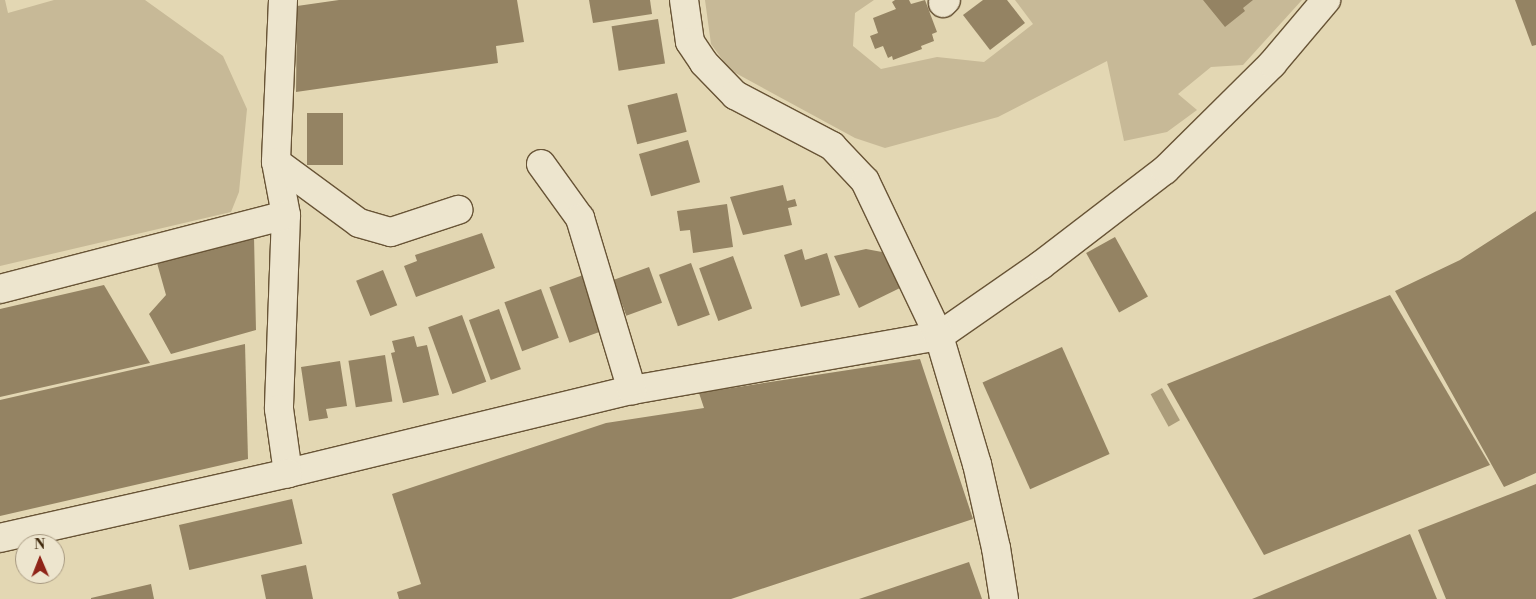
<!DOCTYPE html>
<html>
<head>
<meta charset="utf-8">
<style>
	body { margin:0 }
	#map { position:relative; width:1536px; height:599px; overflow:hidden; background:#e3d7b3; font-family:"Libre Bodoni",serif }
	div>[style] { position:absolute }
	.green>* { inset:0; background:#c7b997 }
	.water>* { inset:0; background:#ab9c7a; transform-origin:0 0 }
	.building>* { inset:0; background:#948363; transform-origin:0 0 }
	.roads { filter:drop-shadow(1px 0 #685436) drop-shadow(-1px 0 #685436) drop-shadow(0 1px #685436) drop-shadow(0 -1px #685436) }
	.minor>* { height:28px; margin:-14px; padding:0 14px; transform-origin:14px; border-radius:14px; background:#ede5ce }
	span { translate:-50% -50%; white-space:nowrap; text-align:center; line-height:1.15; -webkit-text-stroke:4px #ede5ce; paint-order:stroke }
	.north { position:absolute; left:15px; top:534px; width:50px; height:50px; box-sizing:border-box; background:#ede5ce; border:1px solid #a79980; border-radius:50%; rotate:359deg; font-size:14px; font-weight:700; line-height:20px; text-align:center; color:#3f280c }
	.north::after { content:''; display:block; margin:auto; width:18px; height:22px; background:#8f2418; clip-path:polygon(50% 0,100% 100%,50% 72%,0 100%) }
</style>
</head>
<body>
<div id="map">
	<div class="green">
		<i style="clip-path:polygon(0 0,5px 0,8px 13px,54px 0,145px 0,223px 56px,247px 109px,239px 192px,231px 212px,0 266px)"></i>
		<i style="clip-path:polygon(705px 0,874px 0,855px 13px,853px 46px,881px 69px,937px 57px,984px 62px,1033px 24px,1015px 0,1302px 0,1243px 65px,1211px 67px,1178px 94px,1197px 110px,1167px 132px,1124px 141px,1107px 61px,998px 117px,885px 148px,855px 138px,730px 70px,711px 44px)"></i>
	</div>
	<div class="water">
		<i style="left:1162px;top:388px;width:37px;height:13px;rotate:61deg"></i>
	</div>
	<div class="building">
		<i style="clip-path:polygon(339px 0,517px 0,524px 42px,496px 46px,498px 63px,296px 92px,297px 6px)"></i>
		<i style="clip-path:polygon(589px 0,650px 0,652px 14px,593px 23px)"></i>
		<i style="clip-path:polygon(895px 0,909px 0,911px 4px,925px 0,937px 32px,932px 34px,934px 41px,921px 46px,922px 49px,893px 60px,892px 56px,888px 58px,883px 46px,875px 49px,870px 36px,878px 33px,873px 18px,896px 9px,892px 2px)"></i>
		<i style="clip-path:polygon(983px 0,1007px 0,1025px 23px,990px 50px,963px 15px)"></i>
		<i style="clip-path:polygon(1203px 0,1253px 0,1243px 8px,1245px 11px,1225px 27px)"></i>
		<i style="clip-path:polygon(1515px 0,1536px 0,1536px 45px,1532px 46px)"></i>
		<i style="left:658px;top:19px;width:45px;height:47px;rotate:81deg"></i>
		<i style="left:677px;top:93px;width:40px;height:51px;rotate:76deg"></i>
		<i style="left:307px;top:113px;width:36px;height:52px"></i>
		<i style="left:688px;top:140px;width:44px;height:51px;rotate:74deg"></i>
		<i style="clip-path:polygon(783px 185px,787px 201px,795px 199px,797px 206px,788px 208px,792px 225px,743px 235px,730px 197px)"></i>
		<i style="clip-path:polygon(727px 204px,733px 247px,693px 253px,690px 230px,680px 231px,677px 211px)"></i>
		<i style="clip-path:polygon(1536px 211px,1536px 473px,1504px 487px,1395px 291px,1460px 260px)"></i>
		<i style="clip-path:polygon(482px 233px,495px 268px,416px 297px,404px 266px,417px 261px,415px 255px)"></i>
		<i style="clip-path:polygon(254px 236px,256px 330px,171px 354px,149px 314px,166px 295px,157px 263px)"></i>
		<i style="left:1115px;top:237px;width:68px;height:33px;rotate:61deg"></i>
		<i style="clip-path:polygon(802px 249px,805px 260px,827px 253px,840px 295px,801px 307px,784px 255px)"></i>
		<i style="clip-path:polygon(866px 249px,882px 252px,900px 288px,859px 308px,834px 256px)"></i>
		<i style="left:733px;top:256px;width:56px;height:36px;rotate:70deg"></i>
		<i style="left:691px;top:263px;width:55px;height:34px;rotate:70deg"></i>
		<i style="left:649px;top:267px;width:38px;height:38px;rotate:70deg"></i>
		<i style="left:383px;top:270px;width:38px;height:29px;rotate:68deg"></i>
		<i style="left:586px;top:274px;width:59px;height:39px;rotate:70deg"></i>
		<i style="clip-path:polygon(104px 285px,150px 363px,0 397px,0 309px)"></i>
		<i style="left:541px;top:289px;width:52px;height:39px;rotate:70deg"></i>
		<i style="clip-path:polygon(1390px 295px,1490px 465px,1264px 555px,1167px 384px)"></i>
		<i style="left:499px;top:309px;width:64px;height:32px;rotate:70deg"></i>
		<i style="left:462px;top:315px;width:71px;height:36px;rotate:70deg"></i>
		<i style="clip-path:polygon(414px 336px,417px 347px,427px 345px,439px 395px,403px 403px,391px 353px,395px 352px,392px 341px)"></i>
		<i style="clip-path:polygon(245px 344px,248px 459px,0 516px,0 400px)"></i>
		<i style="left:1062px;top:347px;width:117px;height:87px;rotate:66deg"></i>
		<i style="left:385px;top:355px;width:47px;height:37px;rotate:81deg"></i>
		<i style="clip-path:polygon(920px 359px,973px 519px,731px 599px,399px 599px,397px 592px,421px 584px,392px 494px,606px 423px,704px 408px,699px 393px)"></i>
		<i style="clip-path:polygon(340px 361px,347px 406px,326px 409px,328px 418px,309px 421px,301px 367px)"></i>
		<i style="clip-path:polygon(1536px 484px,1536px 599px,1446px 599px,1418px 530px)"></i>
		<i style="left:292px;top:499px;width:46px;height:116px;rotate:77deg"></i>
		<i style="clip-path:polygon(1410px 534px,1437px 599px,1252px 599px)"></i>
		<i style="clip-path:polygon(969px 562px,982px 599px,859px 599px)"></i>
		<i style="clip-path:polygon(306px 565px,313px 599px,266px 599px,261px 575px)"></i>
		<i style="clip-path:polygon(151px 584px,154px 599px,91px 599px,91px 598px)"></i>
	</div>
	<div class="roads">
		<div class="minor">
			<i style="left:283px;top:0;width:162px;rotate:92.5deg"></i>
			<i style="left:276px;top:162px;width:54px;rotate:79.3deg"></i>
			<i style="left:286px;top:215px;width:194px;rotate:92.1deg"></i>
			<i style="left:279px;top:409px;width:65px;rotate:82deg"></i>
			<i style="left:288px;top:473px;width:354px;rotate:-13.6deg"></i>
			<i style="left:632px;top:390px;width:312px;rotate:-10deg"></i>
			<i style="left:939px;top:336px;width:124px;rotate:-34.8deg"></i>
			<i style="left:1041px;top:265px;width:156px;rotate:-37.5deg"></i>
			<i style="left:1165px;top:170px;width:151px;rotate:-44.7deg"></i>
			<i style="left:1272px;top:64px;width:84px;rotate:-49.8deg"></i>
			<i style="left:684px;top:0;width:42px;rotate:81.9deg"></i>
			<i style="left:690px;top:42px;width:25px;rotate:56deg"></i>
			<i style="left:704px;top:63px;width:45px;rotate:45.9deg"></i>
			<i style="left:735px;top:95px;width:110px;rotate:27.7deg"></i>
			<i style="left:832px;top:146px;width:48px;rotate:46.7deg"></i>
			<i style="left:865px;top:181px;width:172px;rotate:64.5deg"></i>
			<i style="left:939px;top:336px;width:134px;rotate:73.5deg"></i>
			<i style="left:977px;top:464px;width:86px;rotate:77.3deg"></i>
			<i style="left:996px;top:548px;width:52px;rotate:81.1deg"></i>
			<i style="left:943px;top:3px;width:4px;rotate:-45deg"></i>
			<i style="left:276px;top:162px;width:103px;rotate:36.3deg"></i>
			<i style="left:359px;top:223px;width:33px;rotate:16deg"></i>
			<i style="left:391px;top:232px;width:71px;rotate:-18.2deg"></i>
			<i style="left:541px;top:164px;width:67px;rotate:54.2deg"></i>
			<i style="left:580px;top:218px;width:180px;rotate:73.2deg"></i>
			<i style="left:0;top:289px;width:295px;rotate:-14.5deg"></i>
			<i style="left:0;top:538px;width:295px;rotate:-12.7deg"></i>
		</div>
	</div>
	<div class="north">N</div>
</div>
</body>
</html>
